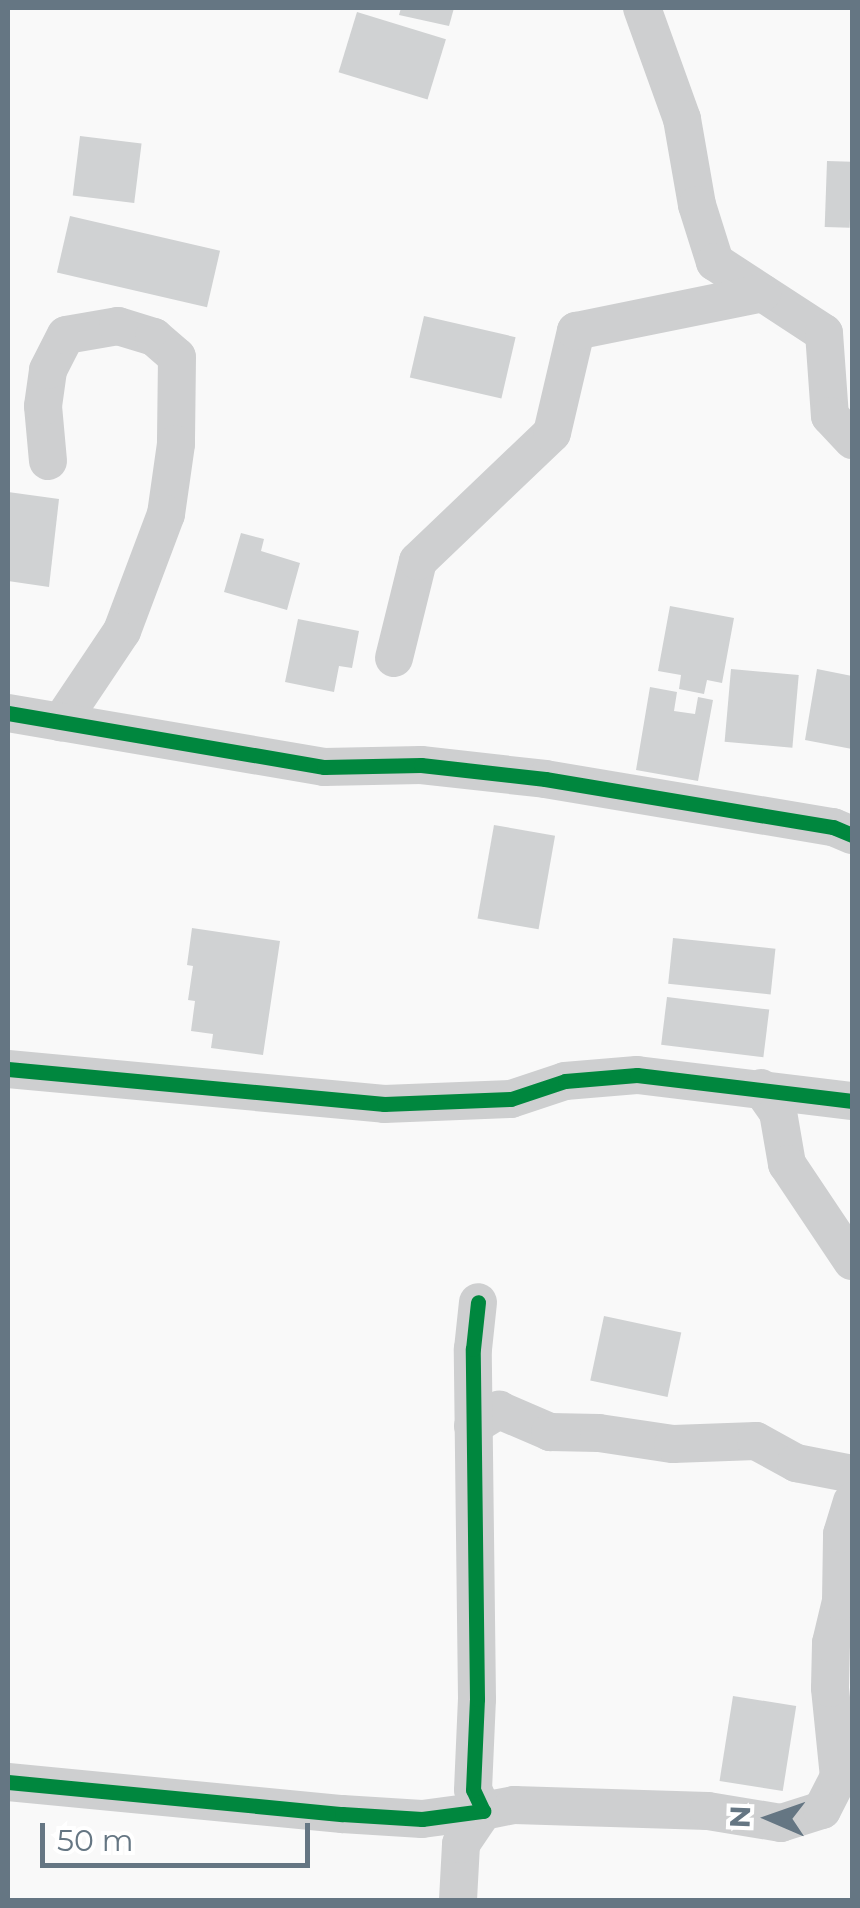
<!DOCTYPE html>
<html>
<head>
<meta charset="utf-8">
<style>
	body { margin:0 }
	#map { position:relative; width:860px; height:1908px; overflow:hidden; background:#f9f9f9; font-family:Montserrat,sans-serif }
	div>[style] { position:absolute }
	.building>* { inset:0; background:#d0d2d3; transform-origin:0 0 }
	.minor>* { height:38px; margin:-19px; padding:0 19px; transform-origin:19px; border-radius:19px; background:#cecfd0 }
	.cycleway>* { height:15px; margin:-7.5px; padding:0 7.5px; transform-origin:7.5px; border-radius:7.5px; background:#00873e }
	span { translate:-50% -50%; white-space:nowrap; text-align:center; line-height:1.15; -webkit-text-stroke:10px #fff; paint-order:stroke }
	.frame { position:absolute; inset:0; border:10px solid #657683; pointer-events:none }
	.north { position:absolute; left:720px; top:1768px; width:100px; height:100px; -webkit-text-stroke:8px #fff; paint-order:stroke; rotate:272deg; font-size:28px; font-weight:700; line-height:40px; text-align:center; color:#657683 }
	.north::after { content:''; display:block; margin:auto; width:35px; height:45px; background:#657683; clip-path:polygon(50% 0,100% 100%,50% 72%,0 100%) }
	.scale { position:absolute; left:40px; top:1823px; width:270px; height:45px; box-sizing:border-box; border:5px solid #657683; border-top:0; padding-left:12px; font-size:30px; line-height:35px; white-space:nowrap; color:#657683; -webkit-text-stroke:8px #fff; paint-order:stroke }
</style>
</head>
<body>
<div id="map">
	<div class="building">
		<i style="clip-path:polygon(401px 8px,454px 8px,449px 26px,399px 15px)"></i>
		<i style="left:357px;top:12px;width:93px;height:63px;rotate:17deg"></i>
		<i style="left:80px;top:136px;width:62px;height:60px;rotate:7deg"></i>
		<i style="left:827px;top:161px;width:25px;height:66px;rotate:2deg"></i>
		<i style="left:70px;top:216px;width:154px;height:58px;rotate:13deg"></i>
		<i style="left:424px;top:316px;width:94px;height:63px;rotate:13deg"></i>
		<i style="clip-path:polygon(8px 492px,59px 499px,49px 587px,8px 581px)"></i>
		<i style="clip-path:polygon(241px 533px,264px 539px,261px 551px,300px 563px,287px 610px,224px 592px)"></i>
		<i style="clip-path:polygon(670px 606px,734px 618px,722px 683px,707px 680px,704px 694px,679px 689px,681px 675px,658px 671px)"></i>
		<i style="clip-path:polygon(298px 619px,359px 631px,352px 668px,339px 666px,334px 692px,285px 682px)"></i>
		<i style="left:731px;top:669px;width:68px;height:73px;rotate:5deg"></i>
		<i style="clip-path:polygon(817px 669px,852px 676px,852px 749px,805px 740px)"></i>
		<i style="clip-path:polygon(650px 687px,677px 692px,674px 711px,695px 714px,698px 697px,713px 700px,698px 781px,636px 770px)"></i>
		<i style="left:494px;top:825px;width:62px;height:95px;rotate:10deg"></i>
		<i style="clip-path:polygon(192px 928px,280px 941px,263px 1055px,211px 1048px,213px 1034px,191px 1031px,195px 1001px,188px 1000px,193px 966px,187px 965px)"></i>
		<i style="left:673px;top:938px;width:103px;height:46px;rotate:6deg"></i>
		<i style="left:667px;top:997px;width:103px;height:48px;rotate:7deg"></i>
		<i style="left:604px;top:1316px;width:79px;height:66px;rotate:12deg"></i>
		<i style="left:733px;top:1696px;width:64px;height:86px;rotate:9deg"></i>
	</div>
	<div class="minor">
		<i style="left:642px;top:8px;width:118px;rotate:70.2deg"></i>
		<i style="left:682px;top:119px;width:87px;rotate:80.1deg"></i>
		<i style="left:697px;top:205px;width:60px;rotate:72.5deg"></i>
		<i style="left:715px;top:262px;width:130px;rotate:33.1deg"></i>
		<i style="left:824px;top:333px;width:83px;rotate:85.9deg"></i>
		<i style="left:830px;top:416px;width:33px;rotate:47deg"></i>
		<i style="left:48px;top:461px;width:55px;rotate:-95.2deg"></i>
		<i style="left:43px;top:406px;width:36px;rotate:-82deg"></i>
		<i style="left:48px;top:370px;width:39px;rotate:-63deg"></i>
		<i style="left:66px;top:335px;width:53px;rotate:-9.8deg"></i>
		<i style="left:118px;top:326px;width:38px;rotate:17deg"></i>
		<i style="left:154px;top:337px;width:30px;rotate:41deg"></i>
		<i style="left:177px;top:357px;width:87px;rotate:90.7deg"></i>
		<i style="left:176px;top:444px;width:71px;rotate:98.1deg"></i>
		<i style="left:166px;top:514px;width:125px;rotate:110.6deg"></i>
		<i style="left:122px;top:631px;width:110px;rotate:123.8deg"></i>
		<i style="left:394px;top:658px;width:100px;rotate:-76.1deg"></i>
		<i style="left:418px;top:561px;width:185px;rotate:-43.7deg"></i>
		<i style="left:552px;top:433px;width:105px;rotate:-76.8deg"></i>
		<i style="left:576px;top:331px;width:190px;rotate:-11.5deg"></i>
		<i style="left:8px;top:713px;width:321px;rotate:9.7deg"></i>
		<i style="left:324px;top:767px;width:97px;rotate:-1.2deg"></i>
		<i style="left:421px;top:765px;width:125px;rotate:6.4deg"></i>
		<i style="left:545px;top:779px;width:292px;rotate:9.5deg"></i>
		<i style="left:833px;top:827px;width:21px;rotate:23deg"></i>
		<i style="left:8px;top:1069px;width:378px;rotate:5.3deg"></i>
		<i style="left:384px;top:1104px;width:127px;rotate:-2.3deg"></i>
		<i style="left:511px;top:1099px;width:57px;rotate:-18.4deg"></i>
		<i style="left:565px;top:1081px;width:72px;rotate:-4.8deg"></i>
		<i style="left:637px;top:1075px;width:217px;rotate:6.9deg"></i>
		<i style="left:761px;top:1088px;width:29px;rotate:55deg"></i>
		<i style="left:778px;top:1112px;width:53px;rotate:80.2deg"></i>
		<i style="left:787px;top:1164px;width:117px;rotate:56.2deg"></i>
		<i style="left:473px;top:1426px;width:31px;rotate:-32deg"></i>
		<i style="left:499px;top:1410px;width:56px;rotate:23.3deg"></i>
		<i style="left:550px;top:1432px;width:49px;rotate:1.2deg"></i>
		<i style="left:599px;top:1433px;width:75px;rotate:8.5deg"></i>
		<i style="left:673px;top:1444px;width:83px;rotate:-2.1deg"></i>
		<i style="left:756px;top:1441px;width:46px;rotate:28.8deg"></i>
		<i style="left:796px;top:1463px;width:57px;rotate:11.1deg"></i>
		<i style="left:8px;top:1782px;width:336px;rotate:5.5deg"></i>
		<i style="left:342px;top:1814px;width:80px;rotate:3.6deg"></i>
		<i style="left:422px;top:1819px;width:62px;rotate:-7.5deg"></i>
		<i style="left:483px;top:1811px;width:23px;rotate:-115deg"></i>
		<i style="left:473px;top:1790px;width:91px;rotate:-87.5deg"></i>
		<i style="left:477px;top:1699px;width:350px;rotate:-90.7deg"></i>
		<i style="left:473px;top:1349px;width:47px;rotate:-83.9deg"></i>
		<i style="left:458px;top:1900px;width:56px;rotate:-86.9deg"></i>
		<i style="left:461px;top:1844px;width:40px;rotate:-56deg"></i>
		<i style="left:483px;top:1811px;width:32px;rotate:-11deg"></i>
		<i style="left:514px;top:1805px;width:194px;rotate:1.8deg"></i>
		<i style="left:708px;top:1811px;width:74px;rotate:9.3deg"></i>
		<i style="left:781px;top:1823px;width:43px;rotate:-17.6deg"></i>
		<i style="left:822px;top:1810px;width:37px;rotate:-63deg"></i>
		<i style="left:839px;top:1777px;width:89px;rotate:-95.8deg"></i>
		<i style="left:830px;top:1688px;width:45px;rotate:-88.7deg"></i>
		<i style="left:831px;top:1643px;width:43px;rotate:-76.6deg"></i>
		<i style="left:841px;top:1601px;width:67px;rotate:-89.1deg"></i>
		<i style="left:842px;top:1534px;width:34px;rotate:-73deg"></i>
	</div>
	<div class="cycleway">
		<i style="left:8px;top:713px;width:321px;rotate:9.7deg"></i>
		<i style="left:324px;top:767px;width:97px;rotate:-1.2deg"></i>
		<i style="left:421px;top:765px;width:125px;rotate:6.4deg"></i>
		<i style="left:545px;top:779px;width:292px;rotate:9.5deg"></i>
		<i style="left:833px;top:827px;width:21px;rotate:23deg"></i>
		<i style="left:8px;top:1069px;width:378px;rotate:5.3deg"></i>
		<i style="left:384px;top:1104px;width:127px;rotate:-2.3deg"></i>
		<i style="left:511px;top:1099px;width:57px;rotate:-18.4deg"></i>
		<i style="left:565px;top:1081px;width:72px;rotate:-4.8deg"></i>
		<i style="left:637px;top:1075px;width:217px;rotate:6.9deg"></i>
		<i style="left:8px;top:1782px;width:336px;rotate:5.5deg"></i>
		<i style="left:342px;top:1814px;width:80px;rotate:3.6deg"></i>
		<i style="left:422px;top:1819px;width:62px;rotate:-7.5deg"></i>
		<i style="left:483px;top:1811px;width:23px;rotate:-115deg"></i>
		<i style="left:473px;top:1790px;width:91px;rotate:-87.5deg"></i>
		<i style="left:477px;top:1699px;width:350px;rotate:-90.7deg"></i>
		<i style="left:473px;top:1349px;width:47px;rotate:-83.9deg"></i>
	</div>
	<div class="frame"></div>
	<div class="north">N</div>
	<div class="scale">50 m</div>
</div>
</body>
</html>
